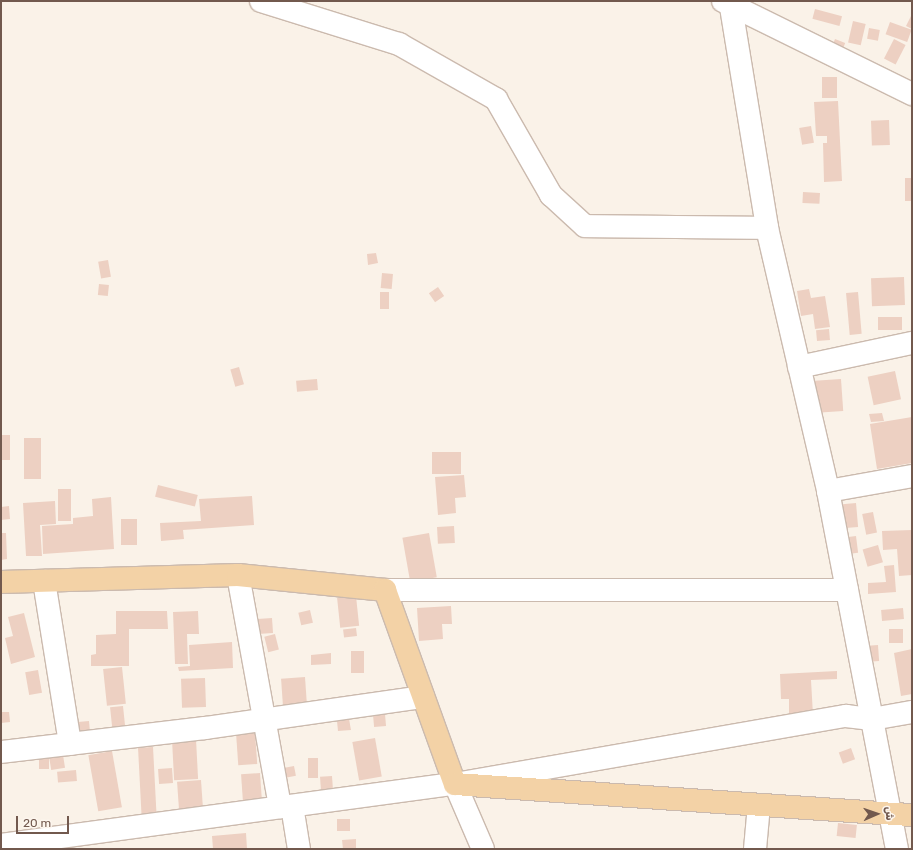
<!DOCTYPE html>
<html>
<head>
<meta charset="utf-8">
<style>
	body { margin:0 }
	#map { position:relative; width:913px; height:850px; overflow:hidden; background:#faf2e8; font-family:Rubik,"Noto Sans Arabic",sans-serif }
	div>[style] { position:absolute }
	.building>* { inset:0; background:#edd0c2; transform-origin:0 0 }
	.roads { filter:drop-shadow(1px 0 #cbbaae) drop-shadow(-1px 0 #cbbaae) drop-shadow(0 1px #cbbaae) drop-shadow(0 -1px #cbbaae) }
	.minor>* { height:22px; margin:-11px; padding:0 11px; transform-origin:11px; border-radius:11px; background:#fff }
	.major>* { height:22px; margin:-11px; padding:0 11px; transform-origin:11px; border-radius:11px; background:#f3d2a6 }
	span { translate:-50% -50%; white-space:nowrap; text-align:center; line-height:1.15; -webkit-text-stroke:3px #fdf6ee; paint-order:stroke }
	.frame { position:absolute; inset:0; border:2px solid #72594e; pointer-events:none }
	.north { position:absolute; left:857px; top:794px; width:40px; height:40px; -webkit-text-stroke:3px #fdf6ee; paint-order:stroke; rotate:88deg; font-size:11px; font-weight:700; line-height:16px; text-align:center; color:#72594e }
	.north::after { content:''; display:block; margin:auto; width:14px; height:18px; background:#72594e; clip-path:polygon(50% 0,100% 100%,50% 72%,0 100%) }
	.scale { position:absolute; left:16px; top:816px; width:53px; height:18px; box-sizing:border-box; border:2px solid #72594e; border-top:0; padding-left:5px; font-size:12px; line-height:14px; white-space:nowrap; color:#72594e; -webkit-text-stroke:3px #fdf6ee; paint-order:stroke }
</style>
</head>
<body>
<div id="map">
	<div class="building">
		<i style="left:815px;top:9px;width:28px;height:10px;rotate:15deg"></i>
		<i style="clip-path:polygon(912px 14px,912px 29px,906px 26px)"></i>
		<i style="left:853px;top:21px;width:13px;height:22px;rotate:13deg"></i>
		<i style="left:890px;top:22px;width:23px;height:13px;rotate:20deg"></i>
		<i style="left:869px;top:28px;width:11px;height:11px;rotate:10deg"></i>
		<i style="left:835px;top:39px;width:11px;height:17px;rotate:22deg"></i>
		<i style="left:894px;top:39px;width:13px;height:22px;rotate:27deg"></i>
		<i style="left:822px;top:77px;width:15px;height:21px"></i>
		<i style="clip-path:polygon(838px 101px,842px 181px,824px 182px,823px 143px,827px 143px,827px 136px,816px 136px,814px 102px)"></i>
		<i style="left:889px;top:120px;width:25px;height:18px;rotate:88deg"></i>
		<i style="left:811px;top:126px;width:17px;height:12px;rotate:80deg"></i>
		<i style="left:905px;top:178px;width:7px;height:23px"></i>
		<i style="left:803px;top:192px;width:17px;height:11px;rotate:3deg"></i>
		<i style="clip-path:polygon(376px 253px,378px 263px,368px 265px,367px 254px)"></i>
		<i style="left:108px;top:260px;width:17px;height:10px;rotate:80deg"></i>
		<i style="left:382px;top:273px;width:11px;height:15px;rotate:5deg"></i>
		<i style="left:904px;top:277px;width:28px;height:33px;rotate:88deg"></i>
		<i style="left:99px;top:284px;width:10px;height:11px;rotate:6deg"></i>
		<i style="left:438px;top:287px;width:11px;height:11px;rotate:56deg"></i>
		<i style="clip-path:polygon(809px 289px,811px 298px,825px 296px,830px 327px,815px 329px,813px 314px,801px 316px,797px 291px)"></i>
		<i style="left:380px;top:292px;width:9px;height:17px"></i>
		<i style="left:858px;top:292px;width:42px;height:12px;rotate:85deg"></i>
		<i style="left:878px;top:317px;width:24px;height:13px"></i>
		<i style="left:829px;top:329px;width:11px;height:13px;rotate:85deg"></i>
		<i style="left:239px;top:367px;width:18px;height:9px;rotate:74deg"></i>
		<i style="left:895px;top:371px;width:29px;height:28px;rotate:78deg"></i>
		<i style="left:317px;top:379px;width:11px;height:21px;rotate:85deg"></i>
		<i style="left:841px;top:379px;width:32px;height:30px;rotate:86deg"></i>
		<i style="clip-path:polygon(882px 413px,884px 421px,871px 422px,869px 414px)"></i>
		<i style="clip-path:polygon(912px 417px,912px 463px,877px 469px,870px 424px)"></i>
		<i style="left:1px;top:435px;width:9px;height:25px"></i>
		<i style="left:41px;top:438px;width:41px;height:17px;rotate:90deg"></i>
		<i style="left:432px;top:452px;width:29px;height:22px"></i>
		<i style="clip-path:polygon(464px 475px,466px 497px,455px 498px,456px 513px,438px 515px,435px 477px)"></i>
		<i style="left:158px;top:485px;width:41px;height:12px;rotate:14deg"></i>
		<i style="left:58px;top:489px;width:13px;height:32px"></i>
		<i style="clip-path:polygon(252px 496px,254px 525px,183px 530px,184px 539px,161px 541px,160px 523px,201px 521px,199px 499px)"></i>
		<i style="clip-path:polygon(111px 497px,114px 549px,43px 554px,42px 526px,73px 524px,73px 518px,93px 516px,92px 499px)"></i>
		<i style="clip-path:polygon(55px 501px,56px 524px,40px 525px,42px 556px,26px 556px,23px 503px)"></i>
		<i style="left:856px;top:503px;width:24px;height:22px;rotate:85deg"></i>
		<i style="clip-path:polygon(9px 506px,10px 519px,1px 520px,1px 507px)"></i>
		<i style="left:873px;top:512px;width:21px;height:11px;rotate:79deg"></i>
		<i style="left:121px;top:519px;width:16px;height:26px"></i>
		<i style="left:454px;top:526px;width:17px;height:17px;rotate:87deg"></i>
		<i style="clip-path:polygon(912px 530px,912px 575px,899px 576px,897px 549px,883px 550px,882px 531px)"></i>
		<i style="clip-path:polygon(1px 533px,6px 533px,7px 559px,1px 560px)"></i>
		<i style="left:429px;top:533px;width:45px;height:27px;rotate:80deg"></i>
		<i style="left:856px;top:536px;width:17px;height:18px;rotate:83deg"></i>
		<i style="left:878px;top:545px;width:18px;height:16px;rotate:74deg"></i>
		<i style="clip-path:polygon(894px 565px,896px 592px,868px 594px,868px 583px,886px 582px,884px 566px)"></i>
		<i style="left:356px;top:596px;width:30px;height:19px;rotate:84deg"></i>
		<i style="clip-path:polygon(451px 606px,452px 624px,442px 624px,443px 639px,419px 641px,417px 608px)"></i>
		<i style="left:903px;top:608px;width:11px;height:22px;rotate:85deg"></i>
		<i style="left:310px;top:610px;width:13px;height:12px;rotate:77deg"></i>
		<i style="clip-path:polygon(116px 611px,167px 611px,168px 629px,129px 629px,129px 666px,91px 666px,91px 655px,96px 654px,96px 635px,116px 634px)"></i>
		<i style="clip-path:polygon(198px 611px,199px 634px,187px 634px,188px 664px,175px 664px,173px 612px)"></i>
		<i style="clip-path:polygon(24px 613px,35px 657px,11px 664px,5px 638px,13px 636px,8px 617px)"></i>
		<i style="left:272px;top:618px;width:15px;height:26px;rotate:86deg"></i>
		<i style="left:356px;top:628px;width:8px;height:13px;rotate:83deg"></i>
		<i style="left:889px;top:629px;width:14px;height:14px"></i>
		<i style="left:275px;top:634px;width:16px;height:11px;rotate:76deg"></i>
		<i style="clip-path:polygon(232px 642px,233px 668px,179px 671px,178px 667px,190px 666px,189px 645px)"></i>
		<i style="left:878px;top:645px;width:16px;height:17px;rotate:86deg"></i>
		<i style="clip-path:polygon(912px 649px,912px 694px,901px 696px,894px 653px)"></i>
		<i style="left:351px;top:651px;width:13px;height:22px"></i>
		<i style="clip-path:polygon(331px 653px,331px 664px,311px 665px,311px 655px)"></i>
		<i style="left:122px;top:667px;width:37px;height:19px;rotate:84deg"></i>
		<i style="left:38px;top:670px;width:23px;height:13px;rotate:80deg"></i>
		<i style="clip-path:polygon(837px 671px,837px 679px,811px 680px,813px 715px,789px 716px,789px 699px,781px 699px,780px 674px)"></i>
		<i style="left:305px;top:677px;width:31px;height:24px;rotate:86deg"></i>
		<i style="left:205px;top:678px;width:29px;height:24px;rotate:88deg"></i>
		<i style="left:123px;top:706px;width:20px;height:13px;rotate:84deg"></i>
		<i style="clip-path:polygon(1px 712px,9px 712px,10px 722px,1px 723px)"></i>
		<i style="left:385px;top:714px;width:12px;height:12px;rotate:85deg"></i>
		<i style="clip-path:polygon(349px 719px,351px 730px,338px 731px,337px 721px)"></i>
		<i style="left:89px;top:721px;width:11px;height:20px;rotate:85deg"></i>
		<i style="left:255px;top:732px;width:32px;height:19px;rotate:86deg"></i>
		<i style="left:375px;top:738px;width:39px;height:23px;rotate:80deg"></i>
		<i style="left:196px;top:739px;width:40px;height:24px;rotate:87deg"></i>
		<i style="left:153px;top:747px;width:66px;height:15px;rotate:87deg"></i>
		<i style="left:851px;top:748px;width:12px;height:13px;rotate:70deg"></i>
		<i style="left:112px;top:751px;width:57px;height:24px;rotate:80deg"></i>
		<i style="left:63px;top:755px;width:13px;height:14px;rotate:81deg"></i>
		<i style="left:49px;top:758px;width:11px;height:10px;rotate:90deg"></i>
		<i style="left:308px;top:758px;width:10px;height:20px"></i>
		<i style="left:294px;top:766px;width:10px;height:12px;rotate:79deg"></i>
		<i style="left:172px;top:768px;width:15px;height:14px;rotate:86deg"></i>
		<i style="left:76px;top:770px;width:11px;height:19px;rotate:85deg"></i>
		<i style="left:260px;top:773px;width:26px;height:19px;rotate:86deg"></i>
		<i style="left:332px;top:776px;width:16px;height:12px;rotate:86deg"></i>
		<i style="left:201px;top:780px;width:27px;height:24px;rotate:86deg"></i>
		<i style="left:350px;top:819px;width:12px;height:13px;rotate:90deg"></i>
		<i style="left:838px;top:823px;width:19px;height:13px;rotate:6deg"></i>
		<i style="clip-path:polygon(246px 833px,247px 849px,213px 849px,212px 836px)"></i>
		<i style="clip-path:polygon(356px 839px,356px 849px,343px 849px,342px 840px)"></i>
	</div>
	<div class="roads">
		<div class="minor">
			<i style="left:261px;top:1px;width:145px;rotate:17.3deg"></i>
			<i style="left:399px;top:44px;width:112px;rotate:29.6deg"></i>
			<i style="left:496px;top:99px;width:111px;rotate:60.2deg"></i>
			<i style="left:551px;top:195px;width:46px;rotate:42.4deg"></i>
			<i style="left:585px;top:226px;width:182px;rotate:0.6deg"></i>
			<i style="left:723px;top:1px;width:211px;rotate:26.2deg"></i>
			<i style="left:730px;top:1px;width:230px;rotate:80.7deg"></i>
			<i style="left:767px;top:228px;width:270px;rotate:76.9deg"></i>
			<i style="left:828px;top:491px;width:365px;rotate:79.1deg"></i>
			<i style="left:799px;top:367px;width:116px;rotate:-12deg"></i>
			<i style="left:828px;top:491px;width:85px;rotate:-10.1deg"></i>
			<i style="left:238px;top:575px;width:236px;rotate:79.7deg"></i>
			<i style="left:44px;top:581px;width:165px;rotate:80.9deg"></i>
			<i style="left:385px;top:590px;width:462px"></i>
			<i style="left:1px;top:752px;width:205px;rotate:-6.7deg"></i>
			<i style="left:205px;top:728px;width:220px;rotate:-8.1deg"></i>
			<i style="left:455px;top:784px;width:71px;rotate:66.7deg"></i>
			<i style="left:292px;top:806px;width:44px;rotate:80.8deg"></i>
			<i style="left:1px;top:845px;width:458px;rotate:-7.7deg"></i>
			<i style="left:455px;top:784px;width:397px;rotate:-9.9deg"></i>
			<i style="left:846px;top:716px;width:26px;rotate:7deg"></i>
			<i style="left:872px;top:719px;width:41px;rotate:-9.9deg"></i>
			<i style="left:755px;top:849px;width:44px;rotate:-84.8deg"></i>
		</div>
		<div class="major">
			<i style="left:1px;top:582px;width:237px;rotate:-1.7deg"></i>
			<i style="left:238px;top:575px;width:148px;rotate:5.8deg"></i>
			<i style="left:385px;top:590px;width:206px;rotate:70.2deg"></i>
			<i style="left:455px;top:784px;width:458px;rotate:3.9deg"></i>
		</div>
	</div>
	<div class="frame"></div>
	<div class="north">ش</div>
	<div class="scale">20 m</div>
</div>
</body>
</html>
